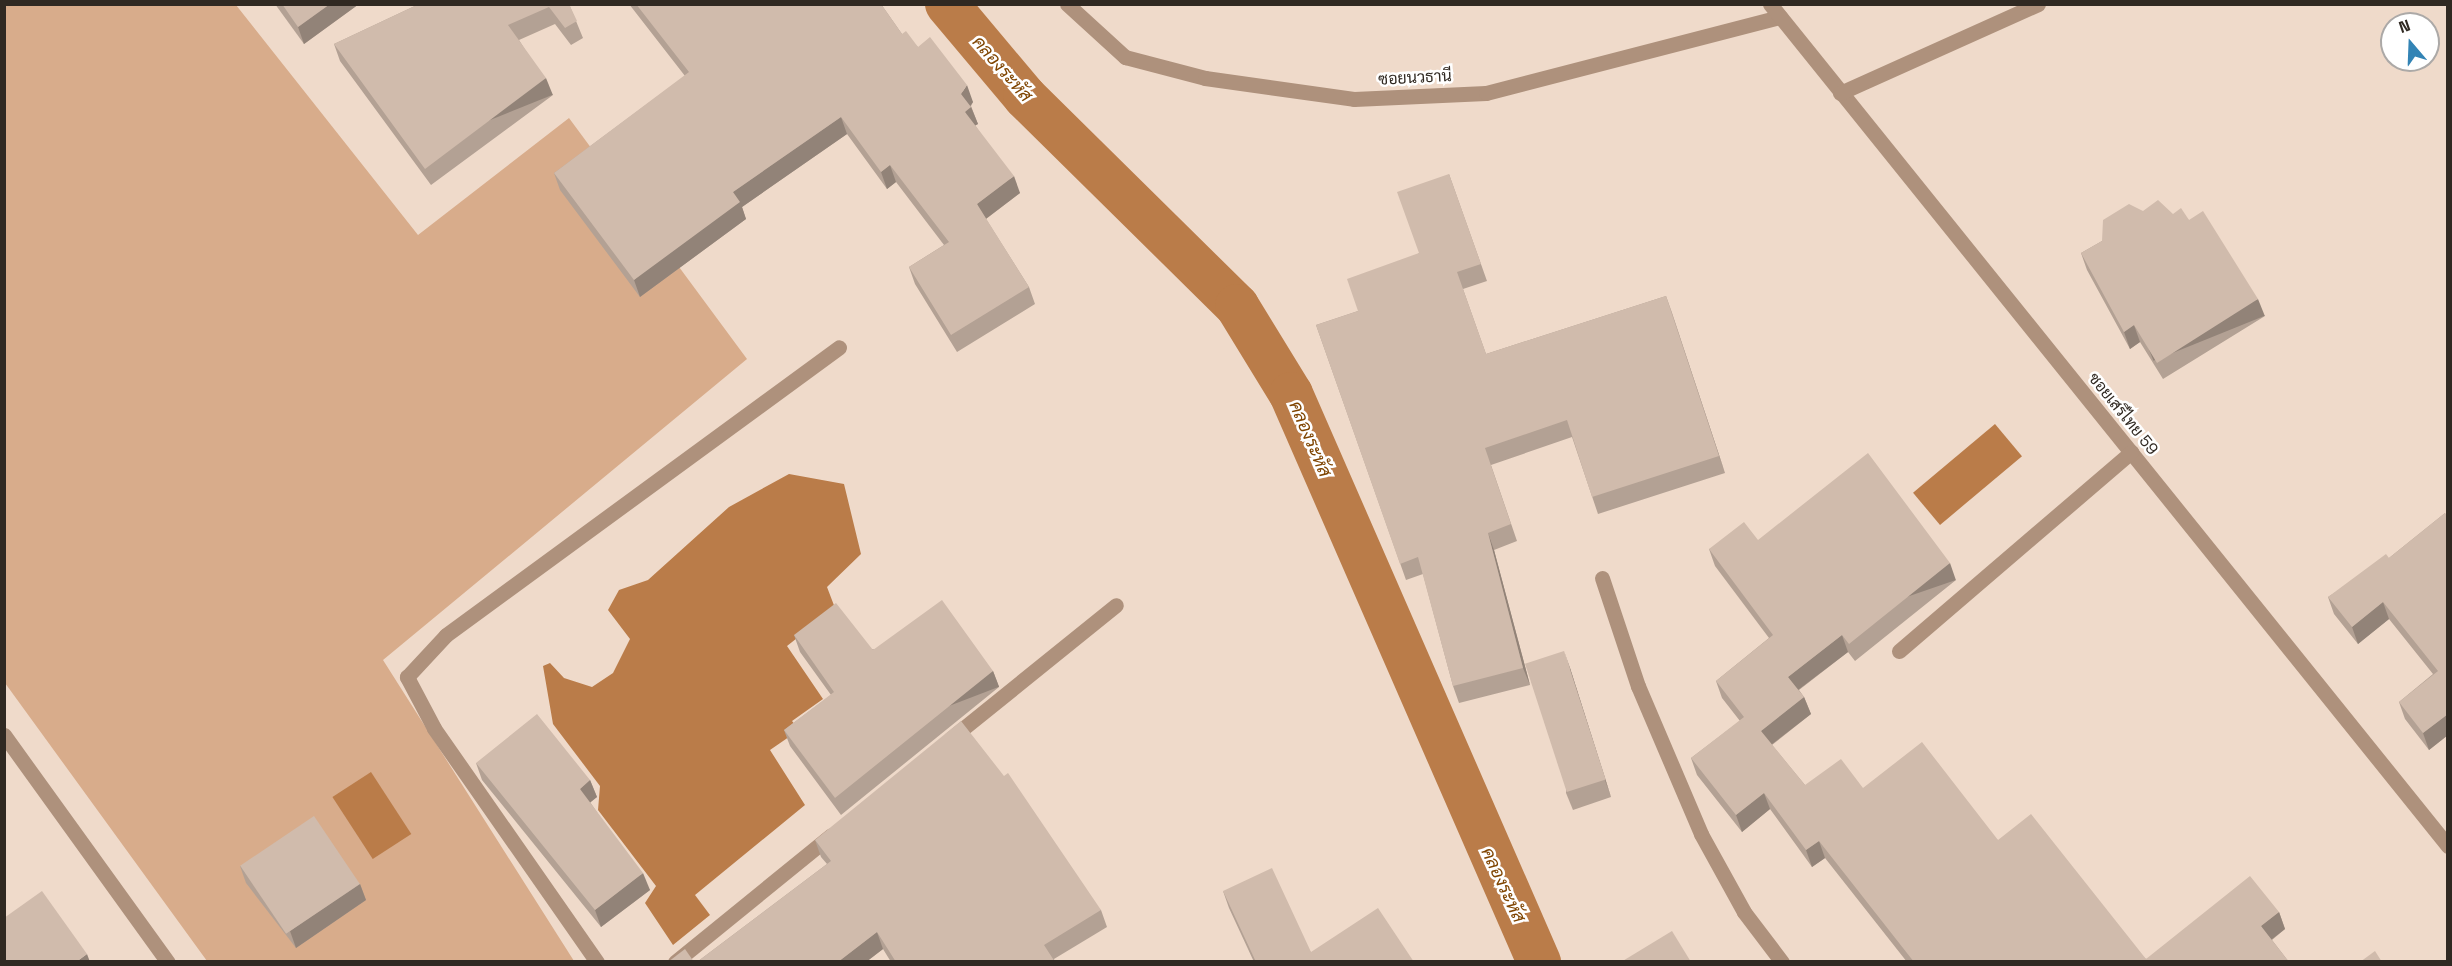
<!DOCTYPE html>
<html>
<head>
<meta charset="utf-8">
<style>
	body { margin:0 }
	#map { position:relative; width:2452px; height:966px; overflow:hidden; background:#efdaca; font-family:"Space Grotesk",Sarabun,sans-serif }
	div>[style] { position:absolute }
	.green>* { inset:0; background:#d8ac8b }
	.water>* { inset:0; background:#ba7c49; transform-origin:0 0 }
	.canal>* { height:44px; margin:-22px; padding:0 22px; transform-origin:22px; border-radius:22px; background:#ba7c49 }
	.minor>* { height:15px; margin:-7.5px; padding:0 7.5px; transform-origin:7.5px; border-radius:7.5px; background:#ae917c }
	.wall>* { inset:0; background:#b3a194 }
	.shaded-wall>* { inset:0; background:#928378; transform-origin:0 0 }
	.building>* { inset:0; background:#d0bbac; transform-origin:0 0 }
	span { translate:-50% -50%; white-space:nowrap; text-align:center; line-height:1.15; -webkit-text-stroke:5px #fff; paint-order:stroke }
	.street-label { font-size:16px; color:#302922 }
	.water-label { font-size:18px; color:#7f4400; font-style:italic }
	.frame { position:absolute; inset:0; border:6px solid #302922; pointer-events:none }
	.north { position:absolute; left:2380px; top:12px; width:60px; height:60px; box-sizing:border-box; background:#fff; border:2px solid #aca9a7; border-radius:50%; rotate:341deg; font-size:16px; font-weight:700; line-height:24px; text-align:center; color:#302922 }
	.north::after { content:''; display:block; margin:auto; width:21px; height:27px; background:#3384b5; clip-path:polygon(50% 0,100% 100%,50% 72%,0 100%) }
</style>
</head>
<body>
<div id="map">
	<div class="green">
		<i style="clip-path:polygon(4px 5px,236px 5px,418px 235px,569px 118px,747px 359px,383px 660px,574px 961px,207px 961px,5px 683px)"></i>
	</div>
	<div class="water">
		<i style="left:1995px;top:424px;width:42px;height:107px;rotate:50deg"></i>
		<i style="clip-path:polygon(789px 474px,844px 484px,861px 554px,827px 587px,835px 608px,787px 646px,823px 699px,792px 721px,799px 730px,770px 750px,805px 805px,695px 895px,710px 915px,673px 945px,645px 903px,656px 886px,598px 810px,600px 786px,553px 724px,543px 666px,550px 663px,564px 678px,592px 687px,613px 673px,630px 639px,608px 610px,619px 590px,648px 580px,729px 507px)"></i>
		<i style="left:371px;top:772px;width:74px;height:46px;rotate:57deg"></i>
	</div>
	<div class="canal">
		<i style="left:947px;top:4px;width:121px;rotate:50deg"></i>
		<i style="left:1025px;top:97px;width:298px;rotate:44.6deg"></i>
		<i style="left:1237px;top:306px;width:103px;rotate:58.5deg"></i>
		<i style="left:1291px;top:394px;width:620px;rotate:66.41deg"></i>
	</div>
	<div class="minor">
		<i style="left:1067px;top:4px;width:79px;rotate:42.4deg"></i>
		<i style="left:1125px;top:57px;width:83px;rotate:14.7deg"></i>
		<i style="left:1205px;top:78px;width:150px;rotate:8deg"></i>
		<i style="left:1354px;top:99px;width:132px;rotate:-2.6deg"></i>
		<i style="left:1486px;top:93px;width:304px;rotate:-14.5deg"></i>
		<i style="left:1770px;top:4px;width:1081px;rotate:51.16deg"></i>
		<i style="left:1840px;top:93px;width:217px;rotate:-24.2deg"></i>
		<i style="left:1602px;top:578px;width:114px;rotate:71.6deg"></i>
		<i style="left:1638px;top:686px;width:161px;rotate:66.9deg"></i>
		<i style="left:1701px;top:834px;width:89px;rotate:61.1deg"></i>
		<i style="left:1744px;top:912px;width:63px;rotate:52.8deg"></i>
		<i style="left:1899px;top:651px;width:306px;rotate:-40.6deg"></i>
		<i style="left:4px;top:735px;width:280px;rotate:54.2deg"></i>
		<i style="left:950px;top:739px;width:213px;rotate:-38.9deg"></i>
		<i style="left:597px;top:962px;width:285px;rotate:-124.9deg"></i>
		<i style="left:434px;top:728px;width:58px;rotate:-117.9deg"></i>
		<i style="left:407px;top:677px;width:57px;rotate:-47.1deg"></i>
		<i style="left:446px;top:635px;width:487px;rotate:-36.2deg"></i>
		<i style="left:675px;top:962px;width:201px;rotate:-39.1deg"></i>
	</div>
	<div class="wall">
		<i style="clip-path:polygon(275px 4px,359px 4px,304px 44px)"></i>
		<i style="clip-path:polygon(419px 4px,569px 4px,583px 38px,571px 45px,555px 24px,519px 40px,553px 95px,431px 185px,340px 61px,334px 44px)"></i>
		<i style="clip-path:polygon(629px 4px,881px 4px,902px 34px,918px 47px,973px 102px,971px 106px,978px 124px,975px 125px,1020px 193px,986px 219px,1029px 287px,1035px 304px,957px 352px,915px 284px,909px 267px,944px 245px,896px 182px,887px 189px,847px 134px,742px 207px,746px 219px,640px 297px,560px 190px,554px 173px,685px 76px)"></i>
		<i style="clip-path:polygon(1449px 174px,1487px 281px,1463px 289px,1486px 354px,1666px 296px,1725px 473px,1598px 514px,1572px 437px,1491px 465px,1517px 541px,1494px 550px,1530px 685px,1459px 703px,1453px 686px,1423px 574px,1406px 580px,1316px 325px,1358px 311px,1419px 253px)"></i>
		<i style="clip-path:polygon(2173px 214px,2189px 220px,2265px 316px,2163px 379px,2140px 342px,2130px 349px,2087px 270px,2081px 253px,2102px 241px)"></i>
		<i style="clip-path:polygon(2445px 513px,2448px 735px,2429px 750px,2405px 719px,2399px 702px,2433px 674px,2389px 619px,2358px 644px,2334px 614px,2328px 597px,2389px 558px)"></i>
		<i style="clip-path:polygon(1758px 540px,1956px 580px,1855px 661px,1848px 652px,1799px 690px,1804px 697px,1811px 714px,1772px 745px,1805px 785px,1863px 788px,1998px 840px,2146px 959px,2279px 912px,2285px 929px,2272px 940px,2289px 962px,1907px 962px,1825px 858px,1812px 867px,1770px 809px,1742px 832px,1697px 775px,1691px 758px,1740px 721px,1722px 698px,1716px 681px,1769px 638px,1715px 566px,1709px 549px)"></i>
		<i style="clip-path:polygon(794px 635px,993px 671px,999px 687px,841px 815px,790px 746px,784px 730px,831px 695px,800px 652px)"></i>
		<i style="clip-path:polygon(1570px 668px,1611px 797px,1573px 810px,1566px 793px)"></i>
		<i style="clip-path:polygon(476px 763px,590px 780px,597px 797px,590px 802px,650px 890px,601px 927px,482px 780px)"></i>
		<i style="clip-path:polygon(815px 840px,1101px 910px,1107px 927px,1054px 959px,1055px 962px,891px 962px,883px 949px,866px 962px,697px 962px,827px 864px,821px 857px)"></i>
		<i style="clip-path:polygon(240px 866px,360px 884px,366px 900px,296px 948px,246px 883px)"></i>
		<i style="clip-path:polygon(1223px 891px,1311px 952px,1413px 961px,1254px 962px,1229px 908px)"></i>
	</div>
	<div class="shaded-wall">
		<i style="clip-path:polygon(330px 4px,359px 4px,304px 44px,298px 27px)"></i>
		<i style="left:546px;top:78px;width:18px;height:151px;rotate:68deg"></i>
		<i style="clip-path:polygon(967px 85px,973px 102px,968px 109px,971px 107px,978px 124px,971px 128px,965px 112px,961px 94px)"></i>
		<i style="clip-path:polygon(841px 117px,847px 134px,742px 207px,746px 219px,640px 297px,634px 280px,733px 192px)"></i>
		<i style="clip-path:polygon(890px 165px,896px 182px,887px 189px,881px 172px)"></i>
		<i style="clip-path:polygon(1014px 176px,1020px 193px,983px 221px,977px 204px)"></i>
		<i style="clip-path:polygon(1666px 296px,1672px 313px,1725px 473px,1719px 456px)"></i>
		<i style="left:2258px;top:299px;width:18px;height:120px;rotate:68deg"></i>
		<i style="clip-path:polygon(2134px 325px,2140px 342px,2130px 349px,2124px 332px)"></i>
		<i style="clip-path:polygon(1488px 533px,1494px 550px,1530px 685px,1523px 668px)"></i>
		<i style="left:1950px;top:563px;width:18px;height:129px;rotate:71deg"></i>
		<i style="clip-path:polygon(2383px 602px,2389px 619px,2358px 644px,2352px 627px)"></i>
		<i style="clip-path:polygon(1842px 635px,1848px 652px,1794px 693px,1788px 677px)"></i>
		<i style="clip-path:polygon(1564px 651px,1570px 668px,1611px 797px,1605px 780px)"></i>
		<i style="left:993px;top:671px;width:17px;height:203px;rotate:69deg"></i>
		<i style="clip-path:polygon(1804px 697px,1811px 714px,1767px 748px,1761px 731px)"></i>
		<i style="clip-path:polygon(2448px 714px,2448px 735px,2429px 750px,2423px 733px)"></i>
		<i style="clip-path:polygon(590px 780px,597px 797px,586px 806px,580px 789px)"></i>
		<i style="clip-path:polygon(1764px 793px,1770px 809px,1742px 832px,1736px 815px)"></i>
		<i style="clip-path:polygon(1819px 841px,1825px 858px,1812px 867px,1806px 850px)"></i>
		<i style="clip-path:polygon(643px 873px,650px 890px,601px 927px,595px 910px)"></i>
		<i style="clip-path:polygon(360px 884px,366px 900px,296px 948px,290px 931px)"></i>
		<i style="clip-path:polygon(2279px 912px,2285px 929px,2267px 943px,2261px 926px)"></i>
		<i style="clip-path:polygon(877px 932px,883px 949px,866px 962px,838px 962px)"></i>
		<i style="clip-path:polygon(87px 954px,90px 962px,76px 962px)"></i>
	</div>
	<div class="building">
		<i style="clip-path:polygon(282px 4px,330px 4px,298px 27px)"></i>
		<i style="clip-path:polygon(419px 4px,569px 4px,577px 21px,565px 28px,549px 7px,508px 25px,546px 78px,425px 169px,334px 44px)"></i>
		<i style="clip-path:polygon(636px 4px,881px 4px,902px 34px,906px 31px,918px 47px,930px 37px,967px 85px,961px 94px,971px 107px,965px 112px,1014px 176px,977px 204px,1029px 287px,951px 335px,909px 267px,949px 242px,890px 165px,881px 172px,841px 117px,733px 192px,740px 202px,634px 280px,554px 173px,689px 72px)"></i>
		<i style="clip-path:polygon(1449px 174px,1481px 264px,1457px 272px,1486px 354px,1666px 296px,1719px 456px,1592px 497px,1567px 420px,1485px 448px,1511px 524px,1488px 533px,1523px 668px,1453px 686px,1418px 557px,1400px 564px,1316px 325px,1358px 311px,1347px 279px,1419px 253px,1397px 192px)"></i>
		<i style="clip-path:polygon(2158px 200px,2173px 214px,2181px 208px,2189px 220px,2203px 211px,2258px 299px,2157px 363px,2134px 325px,2124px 332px,2081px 253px,2102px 241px,2103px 220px,2129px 204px,2143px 211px)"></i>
		<i style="clip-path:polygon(1868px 453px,1950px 563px,1849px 644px,1842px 635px,1788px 677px,1804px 697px,1761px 731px,1805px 785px,1841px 759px,1863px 788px,1922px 742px,1998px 840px,2031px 814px,2146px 959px,2250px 876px,2279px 912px,2261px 926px,2289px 962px,1914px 962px,1819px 841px,1806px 850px,1764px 793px,1736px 815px,1691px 758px,1744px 717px,1716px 681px,1773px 635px,1709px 549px,1744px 522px,1758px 540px)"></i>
		<i style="clip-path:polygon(2445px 513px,2448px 516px,2448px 714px,2423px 733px,2399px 702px,2438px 671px,2383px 602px,2352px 627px,2328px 597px,2386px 554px,2389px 558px)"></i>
		<i style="clip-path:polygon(942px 600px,993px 671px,835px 798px,784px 730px,834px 692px,794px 635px,836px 603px,873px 650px)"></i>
		<i style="left:1564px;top:651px;width:135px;height:41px;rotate:72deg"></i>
		<i style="clip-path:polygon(537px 714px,590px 780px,580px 789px,643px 873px,595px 910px,476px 763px)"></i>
		<i style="clip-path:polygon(961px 721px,1004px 776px,1008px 773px,1101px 910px,1044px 945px,1055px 962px,896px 962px,877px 932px,838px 962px,697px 962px,831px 861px,815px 840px)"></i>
		<i style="left:314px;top:816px;width:82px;height:89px;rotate:56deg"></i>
		<i style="clip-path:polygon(1272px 868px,1311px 952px,1378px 908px,1414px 962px,1256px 962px,1223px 891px)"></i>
		<i style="clip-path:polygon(42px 891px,87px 954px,76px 962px,4px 962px,4px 918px)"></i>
		<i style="clip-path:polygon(1672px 931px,1691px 962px,1621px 962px)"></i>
		<i style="clip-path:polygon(685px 949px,694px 962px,668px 962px)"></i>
		<i style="clip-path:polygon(2375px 951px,2382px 962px,2360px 962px)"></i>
	</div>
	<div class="street-label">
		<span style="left:1415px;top:78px;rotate:-3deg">ซอยนวธานี</span>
		<span style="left:2123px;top:414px;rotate:51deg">ซอยเสรีไทย 59</span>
	</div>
	<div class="water-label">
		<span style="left:1002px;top:69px;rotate:49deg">คลองระหัส</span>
		<span style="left:1310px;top:439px;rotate:67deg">คลองระหัส</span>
		<span style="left:1503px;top:885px;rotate:65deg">คลองระหัส</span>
	</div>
	<div class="frame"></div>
	<div class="north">N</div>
</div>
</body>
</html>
